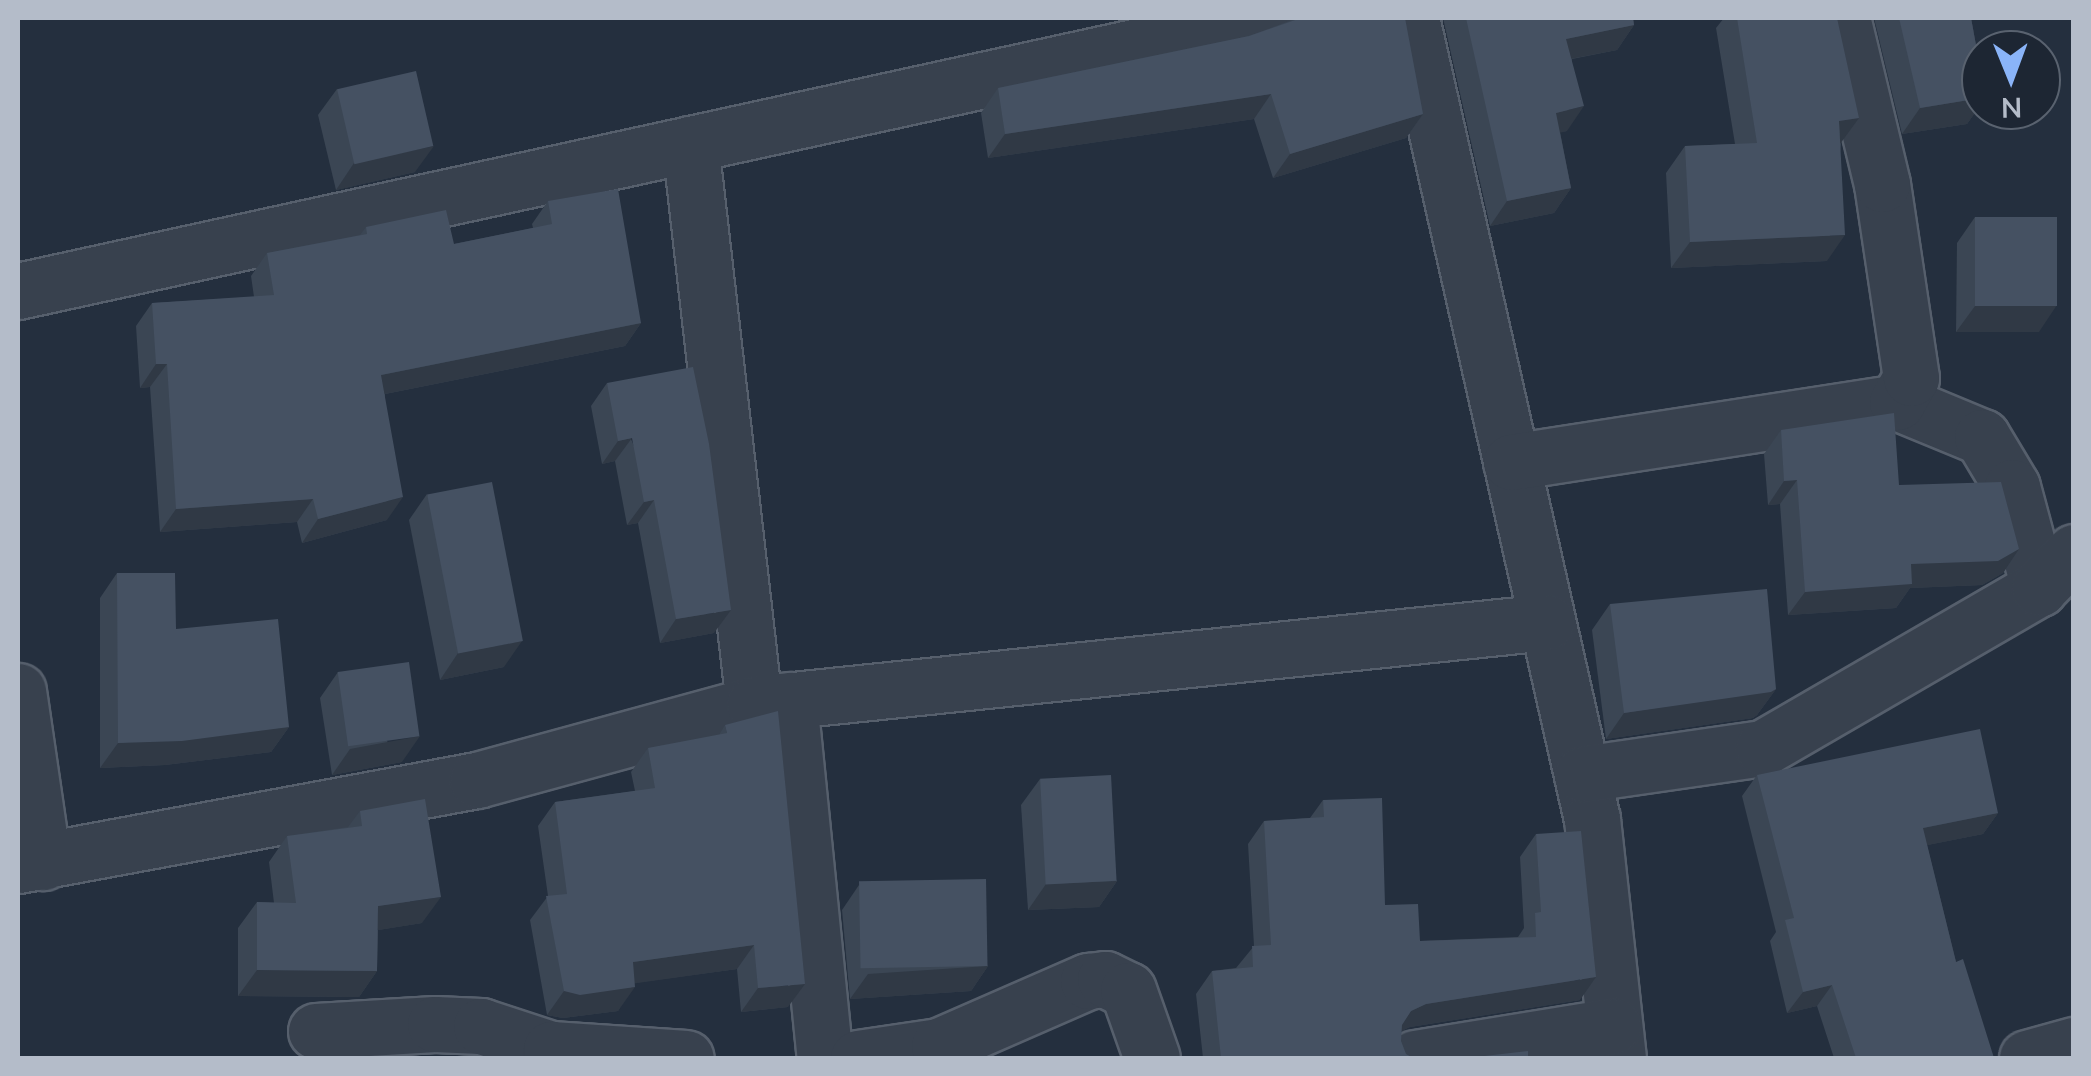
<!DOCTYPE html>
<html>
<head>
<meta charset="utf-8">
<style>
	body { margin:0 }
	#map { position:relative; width:2091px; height:1076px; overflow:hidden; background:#242f3e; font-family:Mulish,sans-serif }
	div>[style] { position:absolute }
	.roads { filter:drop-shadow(2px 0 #565f6c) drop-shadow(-2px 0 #565f6c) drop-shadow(0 2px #565f6c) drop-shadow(0 -2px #565f6c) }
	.street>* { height:55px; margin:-27.5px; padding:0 27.5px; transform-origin:27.5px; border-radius:27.5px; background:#38414e }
	.wall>* { inset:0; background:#3b4654 }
	.shaded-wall>* { inset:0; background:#303945 }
	.building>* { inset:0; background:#455162; transform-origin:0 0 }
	span { translate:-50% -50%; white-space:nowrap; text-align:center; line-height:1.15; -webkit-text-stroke:9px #1d2633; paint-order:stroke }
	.frame { position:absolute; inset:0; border:20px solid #b4bcc9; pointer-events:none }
	.north { position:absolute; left:1961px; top:30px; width:100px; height:100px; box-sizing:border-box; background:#1d2633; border:2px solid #59626f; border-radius:50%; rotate:179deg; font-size:28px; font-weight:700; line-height:40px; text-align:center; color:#b4bcc9 }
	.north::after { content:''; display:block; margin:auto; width:35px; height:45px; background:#8ab4f8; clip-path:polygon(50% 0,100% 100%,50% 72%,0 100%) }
</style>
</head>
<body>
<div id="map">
	<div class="roads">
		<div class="street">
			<i style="left:1411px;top:18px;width:821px;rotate:77.27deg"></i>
			<i style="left:1592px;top:819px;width:240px;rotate:83.8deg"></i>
			<i style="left:690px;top:144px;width:564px;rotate:83.48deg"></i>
			<i style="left:18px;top:291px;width:1278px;rotate:-12.33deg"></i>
			<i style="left:1897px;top:402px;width:92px;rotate:22.4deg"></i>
			<i style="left:1982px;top:437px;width:58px;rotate:59deg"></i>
			<i style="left:2012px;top:487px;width:105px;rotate:75deg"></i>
			<i style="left:1511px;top:462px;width:391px;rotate:-8.8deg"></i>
			<i style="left:1897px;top:402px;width:28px;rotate:-60deg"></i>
			<i style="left:1911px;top:378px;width:196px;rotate:-98.5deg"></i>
			<i style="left:1882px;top:184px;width:171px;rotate:-103.5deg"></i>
			<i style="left:18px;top:691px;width:173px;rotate:81.7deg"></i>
			<i style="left:789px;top:700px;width:360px;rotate:84.3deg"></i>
			<i style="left:1582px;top:774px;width:183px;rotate:-8.2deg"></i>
			<i style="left:1763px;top:748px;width:319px;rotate:-30.1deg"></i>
			<i style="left:2039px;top:588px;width:50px;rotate:-45.8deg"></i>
			<i style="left:18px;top:865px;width:467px;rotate:-10.5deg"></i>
			<i style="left:477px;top:780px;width:287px;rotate:-15.3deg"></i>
			<i style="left:754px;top:704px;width:797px;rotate:-5.9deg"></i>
			<i style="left:316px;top:1031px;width:119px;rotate:-3.4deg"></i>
			<i style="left:435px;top:1024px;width:46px;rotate:2.5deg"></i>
			<i style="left:481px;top:1026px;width:74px;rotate:18.2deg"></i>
			<i style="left:550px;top:1058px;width:9px;rotate:-84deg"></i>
			<i style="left:551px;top:1049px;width:135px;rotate:3.8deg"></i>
			<i style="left:858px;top:1058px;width:82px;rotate:-8.4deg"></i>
			<i style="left:939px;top:1046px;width:163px;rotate:-23.6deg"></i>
			<i style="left:1088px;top:981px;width:17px;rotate:-7deg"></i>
			<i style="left:1105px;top:979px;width:25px;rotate:26deg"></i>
			<i style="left:1128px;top:990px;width:72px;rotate:70.6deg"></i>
			<i style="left:1415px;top:1058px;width:201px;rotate:-9.2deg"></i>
			<i style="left:2027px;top:1058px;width:49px;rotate:-15.5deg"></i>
		</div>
	</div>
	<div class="wall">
		<i style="clip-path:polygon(1297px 18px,1405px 18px,1423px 114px,1406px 138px,1273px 178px,1254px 119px,988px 158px,981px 113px,998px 88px,1249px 36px)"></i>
		<i style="clip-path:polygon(1443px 18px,1633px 18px,1634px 25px,1617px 50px,1572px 59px,1567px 131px,1560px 132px,1571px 188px,1554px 213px,1490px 226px)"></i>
		<i style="clip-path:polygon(1724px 18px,1837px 18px,1841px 144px,1827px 261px,1671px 268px,1666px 173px,1685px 146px,1735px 144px,1716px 28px)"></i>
		<i style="clip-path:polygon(1874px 18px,1971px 18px,1981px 72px,1981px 104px,1967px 124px,1902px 134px)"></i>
		<i style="clip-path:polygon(337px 89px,415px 172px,336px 190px,318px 115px)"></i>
		<i style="clip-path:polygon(548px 201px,641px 323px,625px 346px,385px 394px,387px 520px,302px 543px,297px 522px,160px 532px,150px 387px,140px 388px,136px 326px,152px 303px,254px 297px,251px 276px,267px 253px,360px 235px,366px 227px,454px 244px,533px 228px,532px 224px)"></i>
		<i style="clip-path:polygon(1975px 217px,2039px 332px,1956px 332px,1957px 243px)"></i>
		<i style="clip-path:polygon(607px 383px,714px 633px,660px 643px,638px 523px,627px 525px,615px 461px,602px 464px,591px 406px)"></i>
		<i style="clip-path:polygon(1781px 430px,1899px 485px,2019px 549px,2003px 573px,1982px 585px,1910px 588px,1896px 608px,1788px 615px,1780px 504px,1768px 505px,1764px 454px)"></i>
		<i style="clip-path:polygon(427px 494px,504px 667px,440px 680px,409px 520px)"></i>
		<i style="clip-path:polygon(117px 573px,176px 629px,289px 727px,271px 752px,165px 765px,100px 768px,100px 598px)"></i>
		<i style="clip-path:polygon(1610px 604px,1776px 689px,1757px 715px,1753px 718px,1606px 739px,1592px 630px)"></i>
		<i style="clip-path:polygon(338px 672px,402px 762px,332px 775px,320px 698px)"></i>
		<i style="clip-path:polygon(725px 725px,788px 1007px,741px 1012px,737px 969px,634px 983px,618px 1011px,563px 1018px,547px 1015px,530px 920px,548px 896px,538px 826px,555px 802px,635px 791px,631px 772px,648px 748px,719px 735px)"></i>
		<i style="clip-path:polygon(1757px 775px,1998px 813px,1983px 834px,1927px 845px,1956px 962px,1994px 1058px,1834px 1058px,1817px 1006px,1787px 1013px,1770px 941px,1776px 932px,1742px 796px)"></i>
		<i style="clip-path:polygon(1040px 779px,1117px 881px,1099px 907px,1028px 910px,1021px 805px)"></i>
		<i style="clip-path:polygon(1323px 800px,1385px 905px,1420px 941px,1518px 937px,1524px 928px,1520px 857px,1536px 834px,1580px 1000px,1410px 1027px,1401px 1031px,1401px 1041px,1406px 1054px,1413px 1058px,1203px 1058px,1196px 994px,1212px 971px,1236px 968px,1254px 946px,1248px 844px,1264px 821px,1310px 818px)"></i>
		<i style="clip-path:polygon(360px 811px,422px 923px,378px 930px,377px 971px,359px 997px,238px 996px,238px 928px,257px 902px,274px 903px,269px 862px,287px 836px,348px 827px)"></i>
		<i style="clip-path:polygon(859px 885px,988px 966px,971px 991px,850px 999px,842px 910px)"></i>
	</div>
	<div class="shaded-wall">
		<i style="clip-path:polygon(1634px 25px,1617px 50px,1549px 63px,1566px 39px)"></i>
		<i style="clip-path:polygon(1271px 94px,1254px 119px,988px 158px,1005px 134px)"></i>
		<i style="clip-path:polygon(1981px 98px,1981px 104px,1967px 124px,1902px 134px,1920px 108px)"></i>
		<i style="clip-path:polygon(1584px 106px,1567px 131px,1539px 138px,1556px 113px)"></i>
		<i style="clip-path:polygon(1423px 114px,1406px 138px,1273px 178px,1290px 154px)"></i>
		<i style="clip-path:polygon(1859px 118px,1840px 144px,1839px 121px)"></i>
		<i style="clip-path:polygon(434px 146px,415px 172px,336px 190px,354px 163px)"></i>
		<i style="clip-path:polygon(1571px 188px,1554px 213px,1490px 226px,1507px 201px)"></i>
		<i style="clip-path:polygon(1845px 235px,1827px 261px,1671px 268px,1690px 242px)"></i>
		<i style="clip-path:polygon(2057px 305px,2039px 332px,1956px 332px,1975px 306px)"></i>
		<i style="clip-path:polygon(641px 323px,625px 346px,365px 398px,381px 375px)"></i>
		<i style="clip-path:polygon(156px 364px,167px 364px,150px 387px,140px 388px)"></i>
		<i style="clip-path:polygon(632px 438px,615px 461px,602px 464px,618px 441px)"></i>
		<i style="clip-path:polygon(1797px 480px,1780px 504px,1768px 505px,1784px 481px)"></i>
		<i style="clip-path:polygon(403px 497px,387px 520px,302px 543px,318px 519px)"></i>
		<i style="clip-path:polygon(313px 499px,297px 522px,160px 532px,176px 509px)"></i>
		<i style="clip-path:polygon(654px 500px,638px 523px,627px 525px,644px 502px)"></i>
		<i style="clip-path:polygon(2019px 549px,2003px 573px,1982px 585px,1910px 588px,1896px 608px,1788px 615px,1805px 592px,1911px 564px)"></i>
		<i style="clip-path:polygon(731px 610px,714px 633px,660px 643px,676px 619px)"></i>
		<i style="clip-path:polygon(522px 641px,504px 667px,440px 680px,458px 653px)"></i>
		<i style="clip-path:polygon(1776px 689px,1757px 715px,1753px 718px,1606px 739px,1624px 713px)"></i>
		<i style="clip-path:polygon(289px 727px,271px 752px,165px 765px,100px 768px,118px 743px)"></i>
		<i style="clip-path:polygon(420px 736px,402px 762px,332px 775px,350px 749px)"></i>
		<i style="clip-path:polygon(1998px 813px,1983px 834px,1908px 849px,1923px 828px)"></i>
		<i style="clip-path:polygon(1117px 881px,1099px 907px,1028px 910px,1046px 884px)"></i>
		<i style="clip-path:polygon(441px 897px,422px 923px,360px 933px,378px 906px)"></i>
		<i style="clip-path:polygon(754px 945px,737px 969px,616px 986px,633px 962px)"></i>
		<i style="clip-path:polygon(988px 966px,971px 991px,850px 999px,868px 974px)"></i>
		<i style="clip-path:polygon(257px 970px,377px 971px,359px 997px,238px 996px)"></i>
		<i style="clip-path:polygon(1596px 977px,1580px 1000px,1410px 1027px,1395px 1034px,1411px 1011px,1426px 1004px)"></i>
		<i style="clip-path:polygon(805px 984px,788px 1007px,741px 1012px,758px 988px)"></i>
		<i style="clip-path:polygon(1832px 985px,1817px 1006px,1787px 1013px,1803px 992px)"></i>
		<i style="clip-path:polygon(635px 987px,618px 1011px,563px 1018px,547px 1015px,564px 991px)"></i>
	</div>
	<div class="building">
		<i style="clip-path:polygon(1301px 18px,1405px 18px,1423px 114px,1290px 154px,1271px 94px,1005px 134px,998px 88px,1249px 36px)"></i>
		<i style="clip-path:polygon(1466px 18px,1633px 18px,1634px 25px,1566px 39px,1584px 106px,1556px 113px,1571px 188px,1507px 201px)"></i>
		<i style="clip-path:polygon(1737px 18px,1837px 18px,1859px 118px,1839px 121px,1845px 235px,1690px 242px,1685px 146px,1757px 143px)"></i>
		<i style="clip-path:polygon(1899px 18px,1971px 18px,1981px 72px,1981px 98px,1920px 108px)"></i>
		<i style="left:416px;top:71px;width:77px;height:81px;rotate:77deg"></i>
		<i style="clip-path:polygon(618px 189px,641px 323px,381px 375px,403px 497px,318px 519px,313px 499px,176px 509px,167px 364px,156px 364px,152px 303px,274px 295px,267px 253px,367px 234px,366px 227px,446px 210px,454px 244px,552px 224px,548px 201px)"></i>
		<i style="left:1975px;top:217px;width:82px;height:89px"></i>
		<i style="clip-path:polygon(693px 367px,709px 444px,731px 610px,676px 619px,654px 500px,644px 502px,632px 438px,618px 441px,607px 383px)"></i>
		<i style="clip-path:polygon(1894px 413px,1899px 485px,2001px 482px,2019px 549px,1998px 561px,1911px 564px,1912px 584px,1805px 592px,1797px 480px,1784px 481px,1781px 430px)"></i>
		<i style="left:492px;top:482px;width:162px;height:66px;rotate:79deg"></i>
		<i style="clip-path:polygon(117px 573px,175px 573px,176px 629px,278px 619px,289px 727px,182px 741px,118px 743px)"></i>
		<i style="clip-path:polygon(1767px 589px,1776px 689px,1771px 692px,1624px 713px,1610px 604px)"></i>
		<i style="left:409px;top:662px;width:75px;height:72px;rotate:82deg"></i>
		<i style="clip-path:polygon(778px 711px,805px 984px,758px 988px,754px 945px,633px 962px,635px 987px,580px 995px,564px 991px,546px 896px,567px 894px,555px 802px,655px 788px,648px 748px,727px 733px,725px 725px)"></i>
		<i style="clip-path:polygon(1980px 729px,1998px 813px,1923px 828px,1956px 962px,1963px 959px,1994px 1058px,1856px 1058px,1832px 985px,1803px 992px,1785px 920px,1794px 918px,1757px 775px)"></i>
		<i style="left:1111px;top:775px;width:106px;height:71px;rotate:87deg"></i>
		<i style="clip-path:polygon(1382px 798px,1385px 905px,1418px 904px,1420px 941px,1536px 937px,1535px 913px,1541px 912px,1536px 834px,1581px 831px,1596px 977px,1426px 1004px,1411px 1011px,1402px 1025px,1401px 1041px,1406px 1054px,1413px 1058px,1221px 1058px,1212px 971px,1253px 967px,1252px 946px,1271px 945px,1264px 821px,1324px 817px,1323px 800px)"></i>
		<i style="clip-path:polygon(425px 799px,441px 897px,378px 906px,377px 971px,257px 970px,257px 902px,296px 903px,287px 836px,362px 826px,360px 811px)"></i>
		<i style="left:986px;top:879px;width:87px;height:127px;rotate:89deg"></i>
		<i style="clip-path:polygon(1528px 1051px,1528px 1058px,1467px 1058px)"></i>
	</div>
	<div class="frame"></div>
	<div class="north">N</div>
</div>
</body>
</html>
